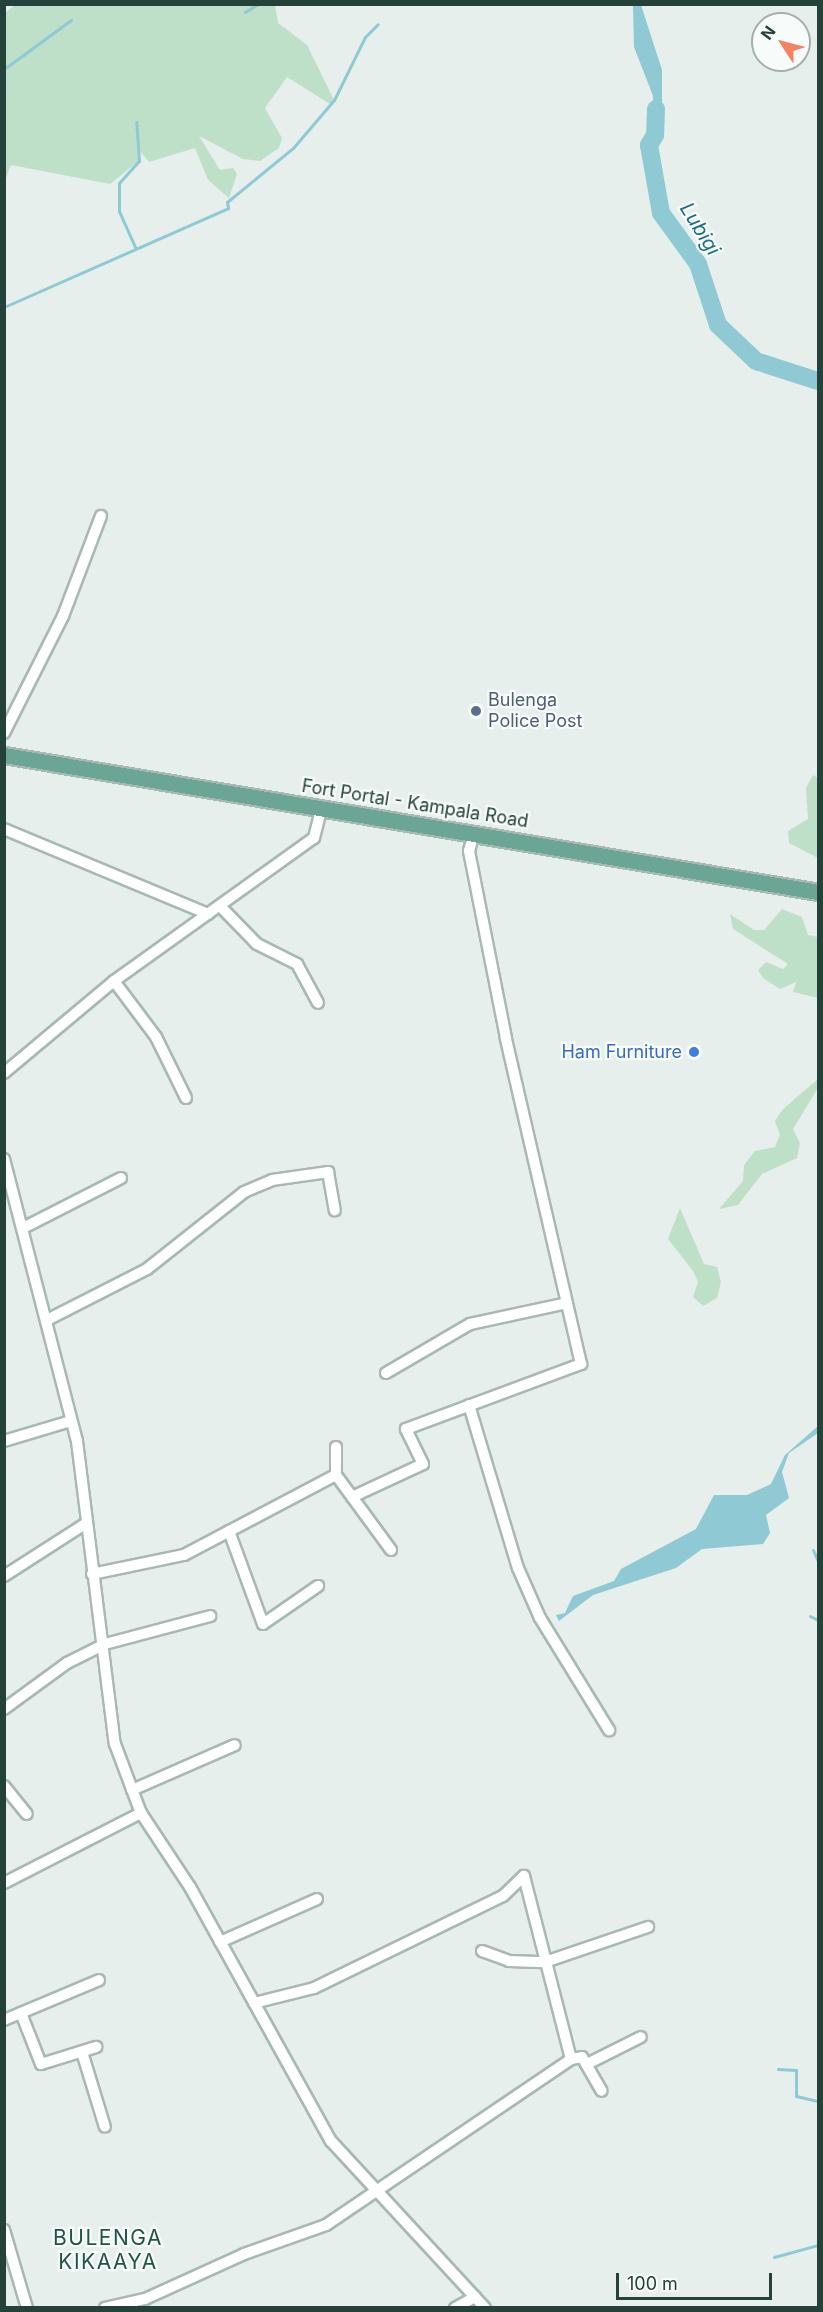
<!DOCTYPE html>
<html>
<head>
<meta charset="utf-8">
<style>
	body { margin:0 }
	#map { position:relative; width:823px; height:2312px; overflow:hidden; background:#e6efeb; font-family:Inter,sans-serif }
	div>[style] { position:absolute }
	.green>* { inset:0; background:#bfe0c8 }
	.water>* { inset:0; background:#8ec9d4 }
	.stream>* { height:3px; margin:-1.5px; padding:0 1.5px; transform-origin:1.5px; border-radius:1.5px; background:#8ec9d4 }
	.river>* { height:18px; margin:-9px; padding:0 9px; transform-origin:9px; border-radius:9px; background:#8ec9d4 }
	.roads { filter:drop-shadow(2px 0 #a8b8b2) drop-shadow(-2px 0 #a8b8b2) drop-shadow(0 2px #a8b8b2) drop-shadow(0 -2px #a8b8b2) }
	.minor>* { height:10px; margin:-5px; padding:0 5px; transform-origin:5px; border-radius:5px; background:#fff }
	.primary>* { height:15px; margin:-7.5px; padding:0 7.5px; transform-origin:7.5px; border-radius:7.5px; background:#6aa596 }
	.dots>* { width:16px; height:16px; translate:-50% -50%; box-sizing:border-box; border:3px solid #f7fbf9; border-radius:50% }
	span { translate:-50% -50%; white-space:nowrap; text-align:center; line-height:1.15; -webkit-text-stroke:4.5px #f7fbf9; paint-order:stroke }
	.service-label { font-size:18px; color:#4e5e75 }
	.left { translate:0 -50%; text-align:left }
	.street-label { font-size:18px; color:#24423a }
	.shop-label { font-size:18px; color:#366cbe }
	.right { translate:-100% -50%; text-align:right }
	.water-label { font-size:20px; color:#1c6f80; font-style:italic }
	.quarter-label { font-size:21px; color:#1f5548; letter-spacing:1.5px }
	.frame { position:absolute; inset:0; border:6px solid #24423a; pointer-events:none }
	.north { position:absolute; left:751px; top:12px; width:60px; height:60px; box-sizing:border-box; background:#f7fbf9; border:2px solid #a3b1ad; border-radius:50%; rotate:306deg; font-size:16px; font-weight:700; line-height:24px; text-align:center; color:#24423a }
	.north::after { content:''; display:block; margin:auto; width:21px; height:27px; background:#f4845f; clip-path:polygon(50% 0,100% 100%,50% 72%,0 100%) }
	.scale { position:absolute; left:616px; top:2273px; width:156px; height:27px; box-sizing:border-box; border:3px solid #24423a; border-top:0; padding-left:8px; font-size:18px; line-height:21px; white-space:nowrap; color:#24423a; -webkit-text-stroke:4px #f7fbf9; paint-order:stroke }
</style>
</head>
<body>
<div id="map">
	<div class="green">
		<i style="clip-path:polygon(250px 4px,275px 5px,278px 23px,307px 45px,334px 100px,330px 104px,287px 77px,265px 108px,282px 138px,279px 148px,260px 161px,243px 159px,199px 136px,220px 170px,233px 168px,237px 174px,229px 198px,208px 180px,195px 148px,149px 162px,138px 149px,139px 161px,110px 184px,11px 165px,5px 181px,5px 13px,15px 5px)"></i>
		<i style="clip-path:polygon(813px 775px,818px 778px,818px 858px,789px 843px,788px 831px,808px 819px,806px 788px)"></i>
		<i style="clip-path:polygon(782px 909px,802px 917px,808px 935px,818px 937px,818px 998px,793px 992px,796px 982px,780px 989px,763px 978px,758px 970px,766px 962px,783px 969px,788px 964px,733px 929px,730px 914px,754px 930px,764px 930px)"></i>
		<i style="clip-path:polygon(818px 1079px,818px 1088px,793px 1129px,800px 1143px,797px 1158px,762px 1174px,738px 1205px,719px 1209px,743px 1181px,744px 1165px,755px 1151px,775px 1147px,780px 1135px,775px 1121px,783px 1109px)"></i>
		<i style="clip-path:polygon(680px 1208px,704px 1264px,717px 1267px,721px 1282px,717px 1298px,703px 1306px,693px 1297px,698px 1282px,693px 1271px,668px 1239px)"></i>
	</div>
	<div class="water">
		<i style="clip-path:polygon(633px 5px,641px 5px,662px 70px,662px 125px,655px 132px,653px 96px,634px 47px)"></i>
		<i style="clip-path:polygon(732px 343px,792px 371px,818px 376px,818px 384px,799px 374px,793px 381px,775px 370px,756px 371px)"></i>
		<i style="clip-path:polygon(818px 1426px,818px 1433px,789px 1453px,782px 1472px,789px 1498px,766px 1515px,770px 1533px,763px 1544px,702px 1549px,676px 1568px,593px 1595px,559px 1621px,556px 1615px,565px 1613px,573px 1596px,614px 1581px,621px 1569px,696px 1529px,714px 1495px,747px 1495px,771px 1484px,785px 1455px)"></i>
	</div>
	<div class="stream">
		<i style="left:245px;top:12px;width:15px;rotate:-32deg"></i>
		<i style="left:4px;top:69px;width:83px;rotate:-36.2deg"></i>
		<i style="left:135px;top:247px;width:39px;rotate:-114deg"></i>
		<i style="left:119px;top:211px;width:28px;rotate:-90deg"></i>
		<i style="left:119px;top:183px;width:30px;rotate:-48deg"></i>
		<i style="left:139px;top:161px;width:39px;rotate:-94deg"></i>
		<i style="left:4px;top:307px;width:245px;rotate:-23.8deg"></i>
		<i style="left:228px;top:208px;width:6px;rotate:-99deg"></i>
		<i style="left:227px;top:202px;width:85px;rotate:-39.3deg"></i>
		<i style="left:293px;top:148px;width:63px;rotate:-49.5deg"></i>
		<i style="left:334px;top:100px;width:70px;rotate:-63.8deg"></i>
		<i style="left:365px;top:37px;width:18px;rotate:-45deg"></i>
		<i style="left:813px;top:1550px;width:12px;rotate:66deg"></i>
		<i style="left:810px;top:1616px;width:9px;rotate:27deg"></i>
		<i style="left:778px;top:2069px;width:18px;rotate:3deg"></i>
		<i style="left:796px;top:2070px;width:26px;rotate:90deg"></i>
		<i style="left:796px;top:2096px;width:23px;rotate:13deg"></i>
		<i style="left:774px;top:2257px;width:46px;rotate:-15.3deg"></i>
	</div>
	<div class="river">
		<i style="left:656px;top:109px;width:26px;rotate:92deg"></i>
		<i style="left:655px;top:135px;width:12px;rotate:121deg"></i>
		<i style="left:649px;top:145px;width:69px;rotate:80deg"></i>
		<i style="left:661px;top:213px;width:63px;rotate:54deg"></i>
		<i style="left:698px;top:264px;width:64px;rotate:71.8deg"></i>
		<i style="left:718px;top:325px;width:52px;rotate:43.5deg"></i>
		<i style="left:756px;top:361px;width:65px;rotate:17.9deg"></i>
	</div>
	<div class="roads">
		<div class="minor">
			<i style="left:4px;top:733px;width:131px;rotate:-63.2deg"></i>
			<i style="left:63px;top:616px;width:107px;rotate:-69.2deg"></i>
			<i style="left:4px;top:829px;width:221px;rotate:22.6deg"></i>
			<i style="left:220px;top:906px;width:53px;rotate:45.8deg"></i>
			<i style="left:257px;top:944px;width:45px;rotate:26.6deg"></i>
			<i style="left:297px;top:964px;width:44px;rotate:61.7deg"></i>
			<i style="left:114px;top:981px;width:70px;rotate:53.1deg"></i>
			<i style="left:156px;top:1037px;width:68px;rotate:63.8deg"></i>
			<i style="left:4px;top:1073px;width:143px;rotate:-39.9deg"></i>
			<i style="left:114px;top:981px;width:246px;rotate:-35.6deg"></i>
			<i style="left:314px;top:838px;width:30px;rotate:-76deg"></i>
			<i style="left:4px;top:1159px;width:291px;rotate:75.5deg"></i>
			<i style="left:77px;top:1441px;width:305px;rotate:82.9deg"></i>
			<i style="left:115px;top:1744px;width:74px;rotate:69.4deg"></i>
			<i style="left:141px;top:1813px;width:89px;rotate:56.5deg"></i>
			<i style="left:190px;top:1887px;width:291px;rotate:61deg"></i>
			<i style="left:331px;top:2141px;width:227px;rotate:47.3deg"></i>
			<i style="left:23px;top:1228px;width:110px;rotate:-27deg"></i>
			<i style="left:47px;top:1320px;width:112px;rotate:-27deg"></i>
			<i style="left:147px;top:1269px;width:124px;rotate:-38.4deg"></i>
			<i style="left:244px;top:1192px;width:30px;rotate:-23deg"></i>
			<i style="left:272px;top:1180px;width:57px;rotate:-8.1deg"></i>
			<i style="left:328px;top:1172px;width:39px;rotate:80deg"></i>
			<i style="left:386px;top:1373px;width:97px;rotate:-30.3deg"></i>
			<i style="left:470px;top:1324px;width:99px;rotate:-12.2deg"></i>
			<i style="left:469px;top:1405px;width:170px;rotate:73.3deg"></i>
			<i style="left:518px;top:1568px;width:55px;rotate:66.3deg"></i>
			<i style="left:540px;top:1618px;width:132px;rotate:58.4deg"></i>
			<i style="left:4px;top:1441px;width:70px;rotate:-16.6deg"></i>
			<i style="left:336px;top:1447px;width:28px;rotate:90deg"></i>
			<i style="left:336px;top:1475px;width:93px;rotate:53.7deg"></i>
			<i style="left:352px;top:1497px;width:78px;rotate:-24.9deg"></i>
			<i style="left:423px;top:1464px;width:39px;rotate:-116deg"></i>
			<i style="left:406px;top:1429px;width:187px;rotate:-20.4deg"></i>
			<i style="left:581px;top:1364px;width:335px;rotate:-103deg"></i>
			<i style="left:506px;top:1038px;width:191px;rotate:-101.2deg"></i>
			<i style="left:469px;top:851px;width:19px;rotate:-74deg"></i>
			<i style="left:229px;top:1531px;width:99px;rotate:69.9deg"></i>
			<i style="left:263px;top:1624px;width:67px;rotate:-34.6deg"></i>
			<i style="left:92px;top:1574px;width:94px;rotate:-11.7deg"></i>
			<i style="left:184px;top:1555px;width:172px;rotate:-27.8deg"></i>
			<i style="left:4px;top:1576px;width:96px;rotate:-32.7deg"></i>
			<i style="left:4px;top:1709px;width:78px;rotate:-36.1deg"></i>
			<i style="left:67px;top:1663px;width:42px;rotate:-26.6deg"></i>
			<i style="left:105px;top:1644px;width:109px;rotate:-14.9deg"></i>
			<i style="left:4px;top:1786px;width:36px;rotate:51deg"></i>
			<i style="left:132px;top:1790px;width:112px;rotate:-23.6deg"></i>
			<i style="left:4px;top:1883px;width:154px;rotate:-27.1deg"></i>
			<i style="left:220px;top:1942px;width:106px;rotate:-23.9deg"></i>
			<i style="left:482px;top:1951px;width:29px;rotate:20deg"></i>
			<i style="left:509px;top:1961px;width:36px;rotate:2deg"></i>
			<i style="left:545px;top:1962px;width:109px;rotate:-18.8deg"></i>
			<i style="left:254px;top:2003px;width:62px;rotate:-14deg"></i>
			<i style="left:314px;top:1988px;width:210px;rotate:-26deg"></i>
			<i style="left:503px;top:1896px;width:29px;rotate:-44deg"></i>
			<i style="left:524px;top:1876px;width:189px;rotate:75.6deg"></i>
			<i style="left:21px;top:2013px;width:55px;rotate:68.6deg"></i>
			<i style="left:41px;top:2064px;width:58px;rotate:-17.2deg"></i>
			<i style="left:4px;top:2020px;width:103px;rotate:-22.8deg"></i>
			<i style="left:82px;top:2052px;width:78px;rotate:73deg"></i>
			<i style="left:587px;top:2064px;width:60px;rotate:-26.6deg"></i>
			<i style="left:4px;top:2230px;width:81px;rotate:73.6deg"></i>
			<i style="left:105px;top:2308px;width:41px;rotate:-12.7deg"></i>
			<i style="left:145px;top:2299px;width:109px;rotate:-24.4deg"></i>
			<i style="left:244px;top:2254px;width:87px;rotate:-19.5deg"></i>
			<i style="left:326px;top:2225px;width:296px;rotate:-34.1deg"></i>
			<i style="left:571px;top:2059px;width:11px;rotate:-10deg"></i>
			<i style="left:582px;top:2057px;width:39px;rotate:60deg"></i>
			<i style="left:455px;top:2308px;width:23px;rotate:-29deg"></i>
		</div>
		<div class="primary">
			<i style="left:4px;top:755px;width:825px;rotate:9.55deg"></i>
		</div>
	</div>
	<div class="dots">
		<i style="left:476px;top:711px;background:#5c6f8a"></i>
		<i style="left:694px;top:1052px;background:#3f7fe0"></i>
	</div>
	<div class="service-label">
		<span class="left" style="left:488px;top:711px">Bulenga<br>Police Post</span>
	</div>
	<div class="street-label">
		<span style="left:415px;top:804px;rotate:9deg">Fort Portal - Kampala Road</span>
	</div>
	<div class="shop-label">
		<span class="right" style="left:682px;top:1052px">Ham Furniture</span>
	</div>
	<div class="water-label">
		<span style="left:700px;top:229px;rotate:58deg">Lubigi</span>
	</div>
	<div class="quarter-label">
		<span style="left:108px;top:2250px">BULENGA<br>KIKAAYA</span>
	</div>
	<div class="frame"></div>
	<div class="north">N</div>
	<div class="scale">100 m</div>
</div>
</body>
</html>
